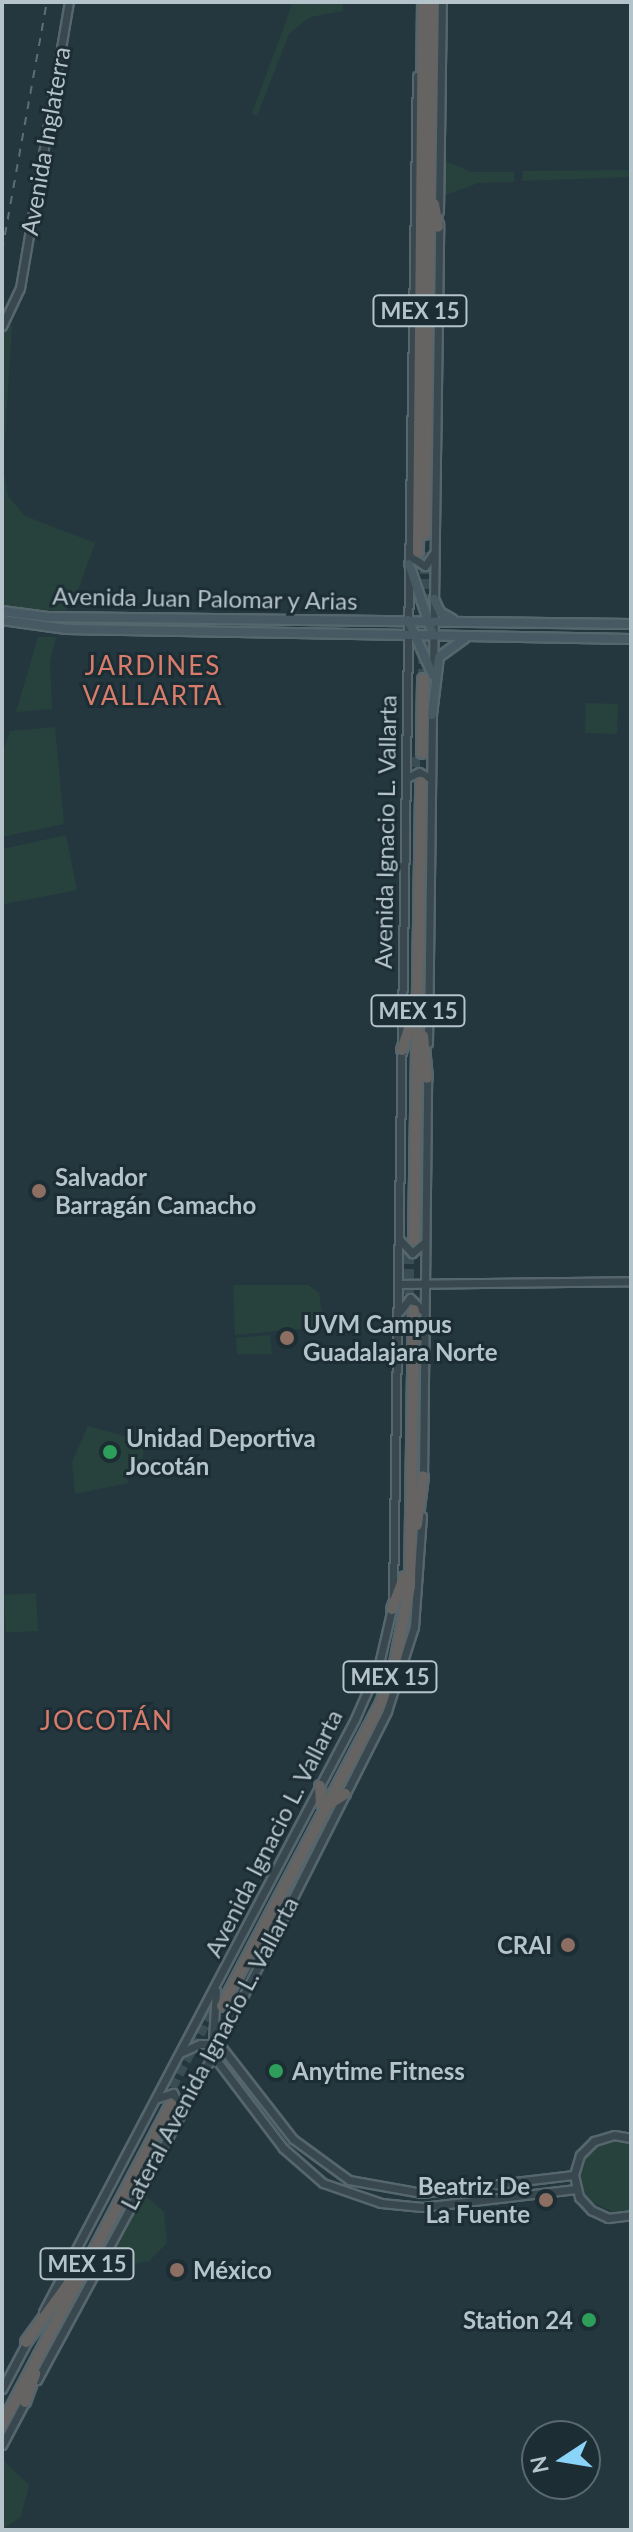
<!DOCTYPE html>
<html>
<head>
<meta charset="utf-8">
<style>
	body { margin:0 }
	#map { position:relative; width:633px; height:2532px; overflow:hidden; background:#24373f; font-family:Lato,sans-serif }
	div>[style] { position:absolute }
	.green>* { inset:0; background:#27423d; transform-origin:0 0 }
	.trunk-tunnel>* { height:10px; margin-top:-5px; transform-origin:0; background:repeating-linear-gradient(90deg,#3a4c54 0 10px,transparent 0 15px) }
	.roads { filter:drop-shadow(2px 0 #56666d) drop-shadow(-2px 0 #56666d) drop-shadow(0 2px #56666d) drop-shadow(0 -2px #56666d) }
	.tertiary>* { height:7px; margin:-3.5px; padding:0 3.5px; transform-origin:3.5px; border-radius:3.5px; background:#39484f }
	.secondary>* { height:8px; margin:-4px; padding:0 4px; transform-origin:4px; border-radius:4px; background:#475962 }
	.trunk>* { height:10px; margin:-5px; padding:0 5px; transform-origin:5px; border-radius:5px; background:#666462 }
	.rail>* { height:2px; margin-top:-1px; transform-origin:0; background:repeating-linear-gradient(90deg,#5b6e76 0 8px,transparent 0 16px) }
	.dots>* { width:22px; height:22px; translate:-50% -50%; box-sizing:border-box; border:4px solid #1d2d34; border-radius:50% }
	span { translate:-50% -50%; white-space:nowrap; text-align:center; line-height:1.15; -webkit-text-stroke:6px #1d2d34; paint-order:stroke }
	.shield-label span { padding:2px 6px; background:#1d2d34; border:2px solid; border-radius:6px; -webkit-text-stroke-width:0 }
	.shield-label { font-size:22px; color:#b5c3ca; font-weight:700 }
	.street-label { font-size:24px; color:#b5c3ca }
	.poi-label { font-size:24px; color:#b5c3ca; font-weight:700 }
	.left { translate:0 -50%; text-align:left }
	.right { translate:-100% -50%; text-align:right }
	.neighbourhood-label { font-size:26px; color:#d87c6c; letter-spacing:2px }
	.frame { position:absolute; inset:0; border:4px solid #b5c3ca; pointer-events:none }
	.north { position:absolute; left:521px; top:2420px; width:80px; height:80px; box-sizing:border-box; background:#1d2d34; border:2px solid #5a6970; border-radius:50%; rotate:258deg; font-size:22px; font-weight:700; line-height:32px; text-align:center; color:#b5c3ca }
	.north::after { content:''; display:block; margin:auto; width:28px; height:36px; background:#8bd4f9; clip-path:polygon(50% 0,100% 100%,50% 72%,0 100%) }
</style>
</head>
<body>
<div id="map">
	<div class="green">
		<i style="clip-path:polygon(293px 2px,343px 2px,343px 11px,310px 17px,289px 34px,257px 116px,252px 113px)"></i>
		<i style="clip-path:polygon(445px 161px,472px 172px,514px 172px,514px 182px,478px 183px,443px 196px)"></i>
		<i style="clip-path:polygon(631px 170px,631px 177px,522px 181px,523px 171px)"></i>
		<i style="clip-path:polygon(7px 323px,12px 326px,3px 467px,8px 496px,25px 516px,95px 543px,73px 604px,64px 612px,2px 605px,2px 333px)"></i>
		<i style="clip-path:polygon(38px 637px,56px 637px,50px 661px,52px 709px,16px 712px)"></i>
		<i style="left:586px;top:703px;width:32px;height:30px;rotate:2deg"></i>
		<i style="clip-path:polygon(55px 727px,64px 824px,2px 837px,2px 754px,10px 731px)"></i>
		<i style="clip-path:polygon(66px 835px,77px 890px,5px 904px,2px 911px,2px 849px)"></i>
		<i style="clip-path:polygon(233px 1285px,308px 1285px,319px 1293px,324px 1327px,235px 1335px)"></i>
		<i style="clip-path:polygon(270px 1335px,272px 1354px,237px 1354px,236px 1338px)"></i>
		<i style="clip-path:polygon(88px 1426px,145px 1442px,142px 1463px,127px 1477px,128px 1483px,75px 1494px,72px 1462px)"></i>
		<i style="left:36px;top:1593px;width:38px;height:32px;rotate:87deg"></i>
		<i style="clip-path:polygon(611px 2140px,631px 2143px,631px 2210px,617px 2214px,586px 2199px,578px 2175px,588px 2151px)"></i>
		<i style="clip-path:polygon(139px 2190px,164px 2212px,167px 2243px,149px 2261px,124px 2266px,104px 2257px)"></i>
		<i style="clip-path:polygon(2px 2459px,29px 2485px,21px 2517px,2px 2530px)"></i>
	</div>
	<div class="trunk-tunnel">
		<i style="left:423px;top:679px;width:127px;rotate:-89.1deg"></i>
		<i style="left:415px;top:782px;width:30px;rotate:-90deg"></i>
		<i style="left:409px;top:1239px;width:71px;rotate:90deg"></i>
		<i style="left:165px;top:2101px;width:110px;rotate:-62.5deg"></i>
	</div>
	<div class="roads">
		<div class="tertiary">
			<i style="left:439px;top:211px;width:209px;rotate:-89.2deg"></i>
			<i style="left:2px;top:326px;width:42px;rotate:-64.7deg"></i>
			<i style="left:20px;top:288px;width:290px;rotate:-80.3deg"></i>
			<i style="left:410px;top:556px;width:18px;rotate:34deg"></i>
			<i style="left:425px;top:566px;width:14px;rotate:-56deg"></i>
			<i style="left:433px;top:675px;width:451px;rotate:-89.2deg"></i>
			<i style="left:407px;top:778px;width:13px;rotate:-27deg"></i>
			<i style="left:419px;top:772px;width:13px;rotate:29deg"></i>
			<i style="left:428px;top:1043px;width:331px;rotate:-89.3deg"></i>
			<i style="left:400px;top:1240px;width:18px;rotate:47deg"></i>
			<i style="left:412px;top:1253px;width:16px;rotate:-40deg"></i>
			<i style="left:399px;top:1284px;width:232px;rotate:-0.7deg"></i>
			<i style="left:400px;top:1311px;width:16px;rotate:-52deg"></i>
			<i style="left:410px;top:1298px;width:17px;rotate:45deg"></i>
			<i style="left:423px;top:1479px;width:403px;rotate:-89.4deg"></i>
			<i style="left:393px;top:1596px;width:1520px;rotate:-89.1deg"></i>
			<i style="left:216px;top:1991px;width:63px;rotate:93.6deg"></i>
			<i style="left:212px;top:2054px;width:118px;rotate:52.9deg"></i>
			<i style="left:283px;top:2148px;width:53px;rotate:41.2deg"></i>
			<i style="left:323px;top:2183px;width:61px;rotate:19deg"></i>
			<i style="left:381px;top:2203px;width:41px;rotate:5.6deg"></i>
			<i style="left:422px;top:2207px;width:155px;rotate:-6.7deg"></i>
			<i style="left:182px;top:2052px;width:20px;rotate:-24deg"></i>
			<i style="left:200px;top:2044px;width:19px"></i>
			<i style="left:219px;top:2044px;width:120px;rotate:52.1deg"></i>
			<i style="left:293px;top:2139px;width:69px;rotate:36.2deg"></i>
			<i style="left:349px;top:2180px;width:74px;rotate:10.1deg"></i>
			<i style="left:422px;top:2193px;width:153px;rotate:-6.8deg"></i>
			<i style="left:158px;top:2098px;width:16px;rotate:-18deg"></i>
			<i style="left:173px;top:2093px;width:18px;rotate:63deg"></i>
			<i style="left:631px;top:2138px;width:17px;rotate:-170deg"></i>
			<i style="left:614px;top:2135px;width:21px;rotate:163deg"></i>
			<i style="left:594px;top:2141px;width:20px;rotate:135deg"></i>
			<i style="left:580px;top:2155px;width:21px;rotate:107deg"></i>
			<i style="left:574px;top:2175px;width:23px;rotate:77deg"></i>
			<i style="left:579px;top:2197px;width:18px;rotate:47deg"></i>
			<i style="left:591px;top:2210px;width:19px;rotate:25deg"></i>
			<i style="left:608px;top:2218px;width:23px;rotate:-7deg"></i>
			<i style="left:43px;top:2312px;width:670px;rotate:-62.25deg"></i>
			<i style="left:355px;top:1719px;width:60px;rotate:-66.4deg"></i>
			<i style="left:379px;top:1664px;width:57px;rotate:-76.9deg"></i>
			<i style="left:37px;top:2380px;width:382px;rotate:-61.6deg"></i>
			<i style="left:219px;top:2044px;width:373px;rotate:-63.2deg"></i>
			<i style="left:387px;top:1711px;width:88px;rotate:-72.2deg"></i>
			<i style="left:414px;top:1627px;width:111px;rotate:-85.9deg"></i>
			<i style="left:2px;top:2389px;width:55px;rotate:-62deg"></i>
			<i style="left:2px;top:2445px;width:53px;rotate:-62deg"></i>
		</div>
		<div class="secondary">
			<i style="left:409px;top:564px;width:75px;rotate:71.3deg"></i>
			<i style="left:434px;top:599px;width:14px;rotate:65deg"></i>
			<i style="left:440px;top:612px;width:14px;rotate:30deg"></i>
			<i style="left:2px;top:611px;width:46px;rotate:7.4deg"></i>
			<i style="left:48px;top:617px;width:583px;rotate:0.69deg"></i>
			<i style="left:2px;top:620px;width:65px;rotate:8deg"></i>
			<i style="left:66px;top:629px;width:565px;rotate:1.01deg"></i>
			<i style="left:408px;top:620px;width:60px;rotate:65.6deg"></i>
			<i style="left:432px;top:715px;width:58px;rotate:-83.1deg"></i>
			<i style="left:439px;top:657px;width:32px;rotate:-36deg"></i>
		</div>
		<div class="trunk">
			<i style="left:434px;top:204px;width:23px;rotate:80deg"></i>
			<i style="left:425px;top:534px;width:532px;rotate:-89.14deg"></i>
			<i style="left:418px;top:552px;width:550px;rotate:-89.48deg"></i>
			<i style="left:422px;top:753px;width:74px;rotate:-89.2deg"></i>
			<i style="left:423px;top:1036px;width:42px;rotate:84.6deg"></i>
			<i style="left:402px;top:1050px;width:33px;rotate:-72deg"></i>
			<i style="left:414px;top:1240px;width:458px;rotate:-89.1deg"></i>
			<i style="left:417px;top:1525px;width:49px;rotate:-83deg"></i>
			<i style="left:392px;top:1609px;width:34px;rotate:-69deg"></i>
			<i style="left:320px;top:1786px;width:17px;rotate:87deg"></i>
			<i style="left:329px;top:1804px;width:19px;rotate:-32deg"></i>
			<i style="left:222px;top:2006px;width:342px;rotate:-62.3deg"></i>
			<i style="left:381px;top:1703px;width:37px;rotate:-70deg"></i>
			<i style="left:394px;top:1668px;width:84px;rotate:-79deg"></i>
			<i style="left:410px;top:1586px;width:276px;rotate:-89.2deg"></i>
			<i style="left:26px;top:2342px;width:78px;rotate:-53.9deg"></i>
			<i style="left:25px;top:2402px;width:30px;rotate:-70deg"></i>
			<i style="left:2px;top:2425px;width:363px;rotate:-62.2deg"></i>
		</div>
	</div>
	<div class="rail">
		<i style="left:2px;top:251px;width:253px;rotate:-79.8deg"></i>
	</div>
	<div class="dots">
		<i style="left:39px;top:1191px;background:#8d6e63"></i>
		<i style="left:287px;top:1338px;background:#8d6e63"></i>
		<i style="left:110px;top:1452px;background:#2e9e5b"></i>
		<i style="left:568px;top:1945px;background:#8d6e63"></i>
		<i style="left:276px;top:2071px;background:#2e9e5b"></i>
		<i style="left:546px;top:2200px;background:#8d6e63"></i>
		<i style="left:177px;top:2270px;background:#8d6e63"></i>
		<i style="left:589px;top:2320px;background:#2e9e5b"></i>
	</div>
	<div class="shield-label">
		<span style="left:420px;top:311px">MEX 15</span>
		<span style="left:418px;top:1011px">MEX 15</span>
		<span style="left:390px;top:1677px">MEX 15</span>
		<span style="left:87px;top:2264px">MEX 15</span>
	</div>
	<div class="street-label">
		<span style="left:45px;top:141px;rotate:-80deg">Avenida Inglaterra</span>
		<span style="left:205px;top:598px;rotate:1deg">Avenida Juan Palomar y Arias</span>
		<span style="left:385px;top:832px;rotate:-89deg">Avenida Ignacio L. Vallarta</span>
		<span style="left:273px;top:1833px;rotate:-63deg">Avenida Ignacio L. Vallarta</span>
		<span style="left:209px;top:2053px;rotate:-62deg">Lateral Avenida Ignacio L. Vallarta</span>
	</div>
	<div class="poi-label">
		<span class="left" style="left:55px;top:1191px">Salvador<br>Barragán Camacho</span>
		<span class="left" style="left:303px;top:1338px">UVM Campus<br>Guadalajara Norte</span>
		<span class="left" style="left:126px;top:1452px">Unidad Deportiva<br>Jocotán</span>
		<span class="right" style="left:552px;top:1945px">CRAI</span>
		<span class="left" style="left:292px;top:2071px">Anytime Fitness</span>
		<span class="right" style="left:530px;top:2200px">Beatriz De<br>La Fuente</span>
		<span class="left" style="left:193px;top:2270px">México</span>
		<span class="right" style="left:573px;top:2320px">Station 24</span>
	</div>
	<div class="neighbourhood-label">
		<span style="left:153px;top:681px">JARDINES<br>VALLARTA</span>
		<span style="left:107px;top:1721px">JOCOTÁN</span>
	</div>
	<div class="frame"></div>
	<div class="north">N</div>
</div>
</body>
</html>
